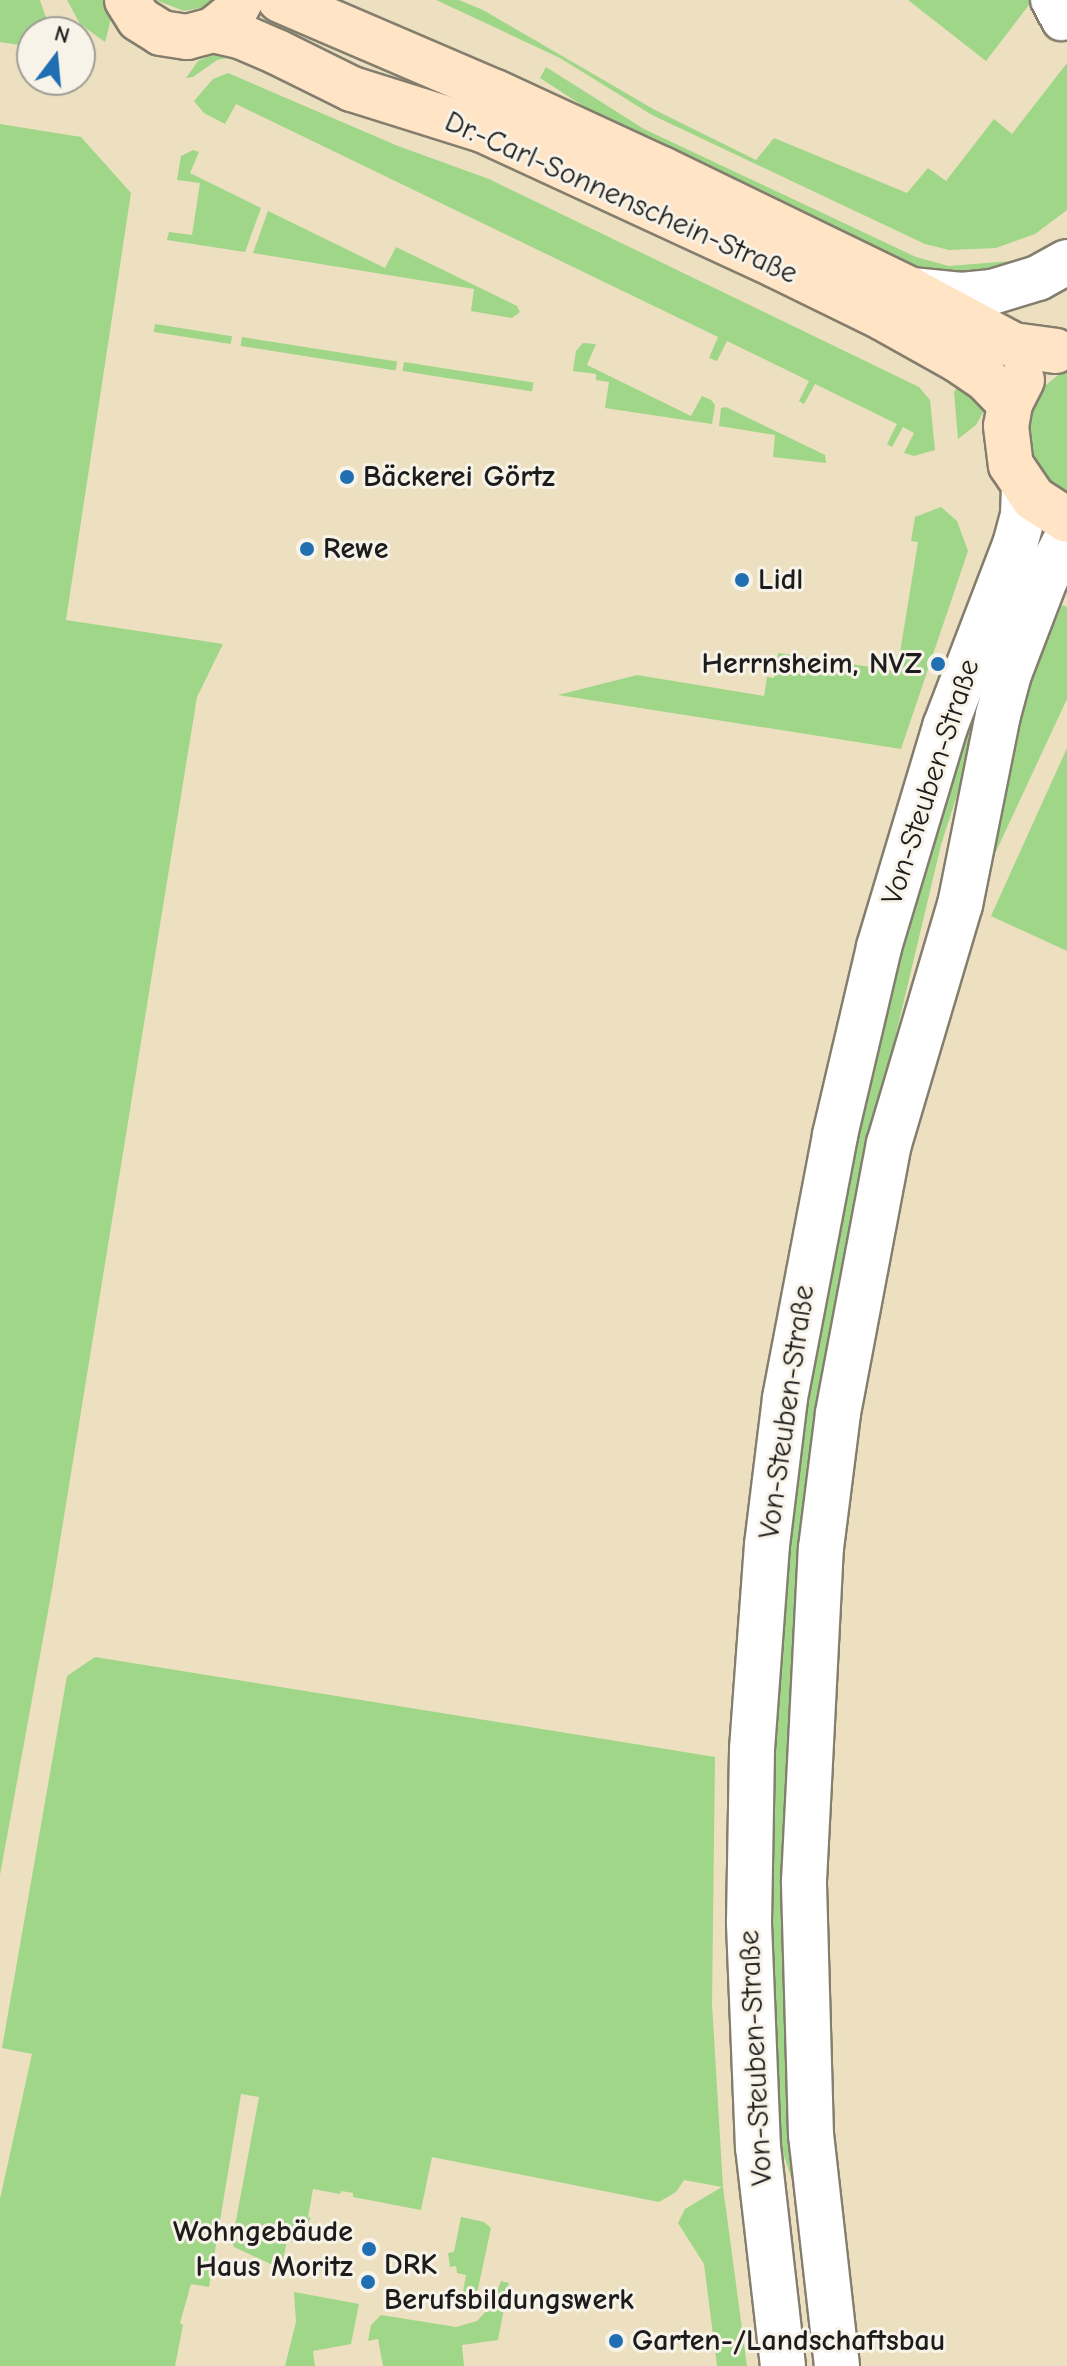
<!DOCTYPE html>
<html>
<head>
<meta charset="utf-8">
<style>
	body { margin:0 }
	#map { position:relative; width:1067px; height:2366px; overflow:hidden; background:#ede0c0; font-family:"Comic Neue",sans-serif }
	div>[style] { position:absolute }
	.green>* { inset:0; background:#9fd688; transform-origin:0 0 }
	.roads { filter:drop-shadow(2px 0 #847e6e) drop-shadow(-2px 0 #847e6e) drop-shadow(0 2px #847e6e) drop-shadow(0 -2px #847e6e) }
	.minor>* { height:38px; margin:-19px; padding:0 19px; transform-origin:19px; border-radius:19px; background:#fff }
	.tertiary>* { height:44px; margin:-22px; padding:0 22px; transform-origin:22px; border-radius:22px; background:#fff }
	.secondary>* { height:44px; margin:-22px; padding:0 22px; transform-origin:22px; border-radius:22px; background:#ffe4c6 }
	.dots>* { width:22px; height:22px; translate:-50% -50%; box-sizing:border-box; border:4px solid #f7f3e8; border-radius:50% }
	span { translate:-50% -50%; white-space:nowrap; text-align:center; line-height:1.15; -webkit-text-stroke:6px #f7f3e8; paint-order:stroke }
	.street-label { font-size:30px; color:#1c1c1c }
	.poi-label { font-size:30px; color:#1c1c1c; font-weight:700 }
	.left { translate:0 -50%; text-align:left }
	.right { translate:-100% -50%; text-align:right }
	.north { position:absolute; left:16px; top:16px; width:80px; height:80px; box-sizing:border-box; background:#f7f3e8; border:2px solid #9f9d96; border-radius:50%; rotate:16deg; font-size:22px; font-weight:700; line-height:32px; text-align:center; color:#1c1c1c }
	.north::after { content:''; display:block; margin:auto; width:28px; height:36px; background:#1f6fb2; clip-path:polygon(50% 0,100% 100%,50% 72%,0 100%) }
</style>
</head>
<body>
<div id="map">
	<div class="green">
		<i style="clip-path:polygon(0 0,40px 0,45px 15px,57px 32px,32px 32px,32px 47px,0 42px)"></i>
		<i style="clip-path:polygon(67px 0,108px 0,111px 19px,105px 42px,80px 24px)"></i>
		<i style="clip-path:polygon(156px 0,215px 0,205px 7px,184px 11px)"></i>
		<i style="clip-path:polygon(436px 0,459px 0,483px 10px,655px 110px,756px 160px,774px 138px,907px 193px,928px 168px,946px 181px,994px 119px,1012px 134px,1067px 63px,1067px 210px,1035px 234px,996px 248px,949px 250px,925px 244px,652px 115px,560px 58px)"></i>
		<i style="clip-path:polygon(908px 0,1031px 0,1032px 1px,986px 61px)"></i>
		<i style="clip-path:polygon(221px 51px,259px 68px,227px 58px,217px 60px,193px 77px,186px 78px,198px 61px)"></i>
		<i style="clip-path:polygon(546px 67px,644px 129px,916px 257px,949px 266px,1023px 260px,1002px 276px,914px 271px,625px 133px,540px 78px)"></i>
		<i style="clip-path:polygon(228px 73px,398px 146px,489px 179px,919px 387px,930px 400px,935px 450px,914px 456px,904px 453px,914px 433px,903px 427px,892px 447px,887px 444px,897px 424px,815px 384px,804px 404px,799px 401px,809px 381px,727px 341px,717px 361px,709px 358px,718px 337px,236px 104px,225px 124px,204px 113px,194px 101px,213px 79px)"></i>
		<i style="clip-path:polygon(0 124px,81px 137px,131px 193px,66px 620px,223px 644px,197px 697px,53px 1584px,0 1875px)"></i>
		<i style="clip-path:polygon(193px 150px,199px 152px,190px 173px,261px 208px,245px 252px,167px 240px,169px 232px,192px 235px,200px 183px,177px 180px,181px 156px)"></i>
		<i style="clip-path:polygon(268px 211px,385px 268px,396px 247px,517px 306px,520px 312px,512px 318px,471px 311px,474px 289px,253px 253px)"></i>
		<i style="left:155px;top:324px;width:78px;height:8px;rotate:9deg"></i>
		<i style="left:242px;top:337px;width:157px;height:9px;rotate:9deg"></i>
		<i style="clip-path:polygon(583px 343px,596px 344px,587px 365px,691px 416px,702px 396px,711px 400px,715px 405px,712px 424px,605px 408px,609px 382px,596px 380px,596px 374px,573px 371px,576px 351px)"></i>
		<i style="left:404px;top:362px;width:131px;height:9px;rotate:9deg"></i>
		<i style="clip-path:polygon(1067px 368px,1067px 496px,1055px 489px,1035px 467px,1028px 448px,1028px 416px,1041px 389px)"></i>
		<i style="clip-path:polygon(966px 378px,983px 402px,984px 411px,976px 425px,958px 439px,954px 392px)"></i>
		<i style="clip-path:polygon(726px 407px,825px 455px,826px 463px,773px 457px,775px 435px,719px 426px,721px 408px)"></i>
		<i style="clip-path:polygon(941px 507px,957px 521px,968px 551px,901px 749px,558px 695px,637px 675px,764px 696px,767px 677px,774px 678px,778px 653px,897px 671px,918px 542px,911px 541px,915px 517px)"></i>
		<i style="clip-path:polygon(1062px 605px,1067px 607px,1067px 699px,986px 873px,1013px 725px)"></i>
		<i style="clip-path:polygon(985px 667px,976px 736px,941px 845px,871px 1139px,795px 2178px,791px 2177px,777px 2135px,767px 1923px,774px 1677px,803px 1399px,874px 1040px)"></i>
		<i style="clip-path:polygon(1067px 748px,1067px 951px,991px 916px)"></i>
		<i style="clip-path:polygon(95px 1657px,715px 1757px,712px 2004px,723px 2187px,747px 2366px,717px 2366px,704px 2264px,678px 2223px,685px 2209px,722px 2187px,684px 2180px,676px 2192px,659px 2202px,432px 2157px,421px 2210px,353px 2197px,353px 2193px,341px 2191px,340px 2194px,313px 2189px,308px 2217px,311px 2218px,307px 2224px,312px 2227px,305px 2238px,300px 2236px,296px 2242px,287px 2241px,281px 2269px,234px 2247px,232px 2242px,259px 2097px,241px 2094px,209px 2287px,191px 2284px,180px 2323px,183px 2325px,175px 2366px,0 2366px,0 2199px,32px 2054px,2px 2048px,67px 1676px)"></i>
		<i style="clip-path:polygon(461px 2217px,484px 2222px,491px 2228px,478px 2289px,471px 2302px,461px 2304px,466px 2275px,457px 2273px,456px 2266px,450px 2267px,448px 2253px,454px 2252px)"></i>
		<i style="clip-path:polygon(501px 2281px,509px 2283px,498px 2340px,462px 2345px,464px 2366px,383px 2366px,378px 2339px,368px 2341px,371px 2325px,381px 2315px,456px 2327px,477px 2321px,492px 2305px)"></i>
		<i style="clip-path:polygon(294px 2292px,359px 2304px,351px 2344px,313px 2351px,315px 2366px,285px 2366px,296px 2322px)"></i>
	</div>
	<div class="roads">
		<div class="minor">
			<i style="left:1050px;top:0;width:24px;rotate:62deg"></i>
		</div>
		<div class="tertiary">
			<i style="left:911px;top:290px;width:51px;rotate:5.6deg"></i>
			<i style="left:962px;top:295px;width:30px;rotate:-6deg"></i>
			<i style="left:992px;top:292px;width:48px;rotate:-16.9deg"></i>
			<i style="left:1038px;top:278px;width:33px;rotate:-29deg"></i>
			<i style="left:783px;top:2366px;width:219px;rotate:-96.5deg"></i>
			<i style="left:758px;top:2148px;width:226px;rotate:-92.3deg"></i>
			<i style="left:749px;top:1922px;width:173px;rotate:-89deg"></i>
			<i style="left:752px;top:1749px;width:205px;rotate:-85.8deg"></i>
			<i style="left:767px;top:1545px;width:148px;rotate:-83deg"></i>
			<i style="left:785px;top:1398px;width:268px;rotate:-79.2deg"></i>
			<i style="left:835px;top:1135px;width:193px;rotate:-76.8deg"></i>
			<i style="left:879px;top:947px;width:230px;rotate:-73.3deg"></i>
			<i style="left:945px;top:727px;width:195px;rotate:-69deg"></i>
			<i style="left:1015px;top:545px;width:31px;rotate:-75deg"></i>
			<i style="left:1023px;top:515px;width:27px;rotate:-88deg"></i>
			<i style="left:837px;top:2366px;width:232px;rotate:-96.4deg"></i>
			<i style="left:811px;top:2135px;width:254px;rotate:-91.6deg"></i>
			<i style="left:804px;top:1881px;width:333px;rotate:-87.1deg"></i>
			<i style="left:821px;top:1548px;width:136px;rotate:-82.8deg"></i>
			<i style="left:838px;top:1413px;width:274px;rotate:-79.3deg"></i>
			<i style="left:889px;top:1144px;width:249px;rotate:-73.5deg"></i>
			<i style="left:960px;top:905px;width:194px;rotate:-78.7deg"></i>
			<i style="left:998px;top:715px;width:42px;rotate:-75deg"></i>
			<i style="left:1009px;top:674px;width:101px;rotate:-69deg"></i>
			<i style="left:1045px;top:580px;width:48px;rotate:-62.9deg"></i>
		</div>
		<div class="secondary">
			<i style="left:127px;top:0;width:22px;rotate:58deg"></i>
			<i style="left:139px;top:19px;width:26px;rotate:32deg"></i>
			<i style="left:161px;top:33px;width:26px;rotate:9deg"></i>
			<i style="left:187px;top:37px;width:27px;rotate:-15deg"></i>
			<i style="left:213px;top:30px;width:27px;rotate:-39deg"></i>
			<i style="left:234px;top:13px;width:15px;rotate:-62deg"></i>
			<i style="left:280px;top:0;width:234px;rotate:23.2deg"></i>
			<i style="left:495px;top:92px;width:184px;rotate:24.8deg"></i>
			<i style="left:662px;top:169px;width:277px;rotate:25.9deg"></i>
			<i style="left:911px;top:290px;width:116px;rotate:28.3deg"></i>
			<i style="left:1013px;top:345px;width:43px;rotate:7.9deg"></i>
			<i style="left:213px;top:30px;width:28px;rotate:13deg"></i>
			<i style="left:240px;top:36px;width:40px;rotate:23.4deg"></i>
			<i style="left:277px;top:52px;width:84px;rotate:26.3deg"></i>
			<i style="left:352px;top:89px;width:137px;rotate:17.4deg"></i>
			<i style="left:483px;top:130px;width:322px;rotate:24.8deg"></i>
			<i style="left:775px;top:265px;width:120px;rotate:26.1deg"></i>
			<i style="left:883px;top:318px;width:86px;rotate:29.2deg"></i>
			<i style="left:958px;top:360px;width:32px;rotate:34deg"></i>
			<i style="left:985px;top:378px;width:36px;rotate:46deg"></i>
			<i style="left:1022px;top:380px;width:27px;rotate:117deg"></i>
			<i style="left:1010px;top:404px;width:22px;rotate:100deg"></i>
			<i style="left:1006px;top:426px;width:39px;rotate:83deg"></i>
			<i style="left:1011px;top:465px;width:40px;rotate:56deg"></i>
			<i style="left:1033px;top:498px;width:40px;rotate:32.9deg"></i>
		</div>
	</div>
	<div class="dots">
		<i style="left:347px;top:477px;background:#1f6fb2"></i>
		<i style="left:307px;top:549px;background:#1f6fb2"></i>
		<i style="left:742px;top:580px;background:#1f6fb2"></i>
		<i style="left:938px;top:664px;background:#1f6fb2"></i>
		<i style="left:369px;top:2249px;background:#1f6fb2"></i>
		<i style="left:368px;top:2282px;background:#1f6fb2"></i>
		<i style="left:616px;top:2341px;background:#1f6fb2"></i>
	</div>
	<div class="street-label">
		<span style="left:621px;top:198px;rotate:24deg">Dr.-Carl-Sonnenschein-Straße</span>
		<span style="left:931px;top:782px;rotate:-72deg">Von-Steuben-Straße</span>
		<span style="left:787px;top:1412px;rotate:-82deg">Von-Steuben-Straße</span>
		<span style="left:756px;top:2058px;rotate:-93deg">Von-Steuben-Straße</span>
	</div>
	<div class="poi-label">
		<span class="left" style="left:363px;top:477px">Bäckerei Görtz</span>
		<span class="left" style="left:323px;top:549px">Rewe</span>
		<span class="left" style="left:758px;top:580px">Lidl</span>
		<span class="right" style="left:922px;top:664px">Herrnsheim, NVZ</span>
		<span class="right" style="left:353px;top:2249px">Wohngebäude<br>Haus Moritz</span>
		<span class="left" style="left:384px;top:2282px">DRK<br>Berufsbildungswerk</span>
		<span class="left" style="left:632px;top:2341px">Garten-/Landschaftsbau</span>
	</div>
	<div class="north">N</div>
</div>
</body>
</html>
